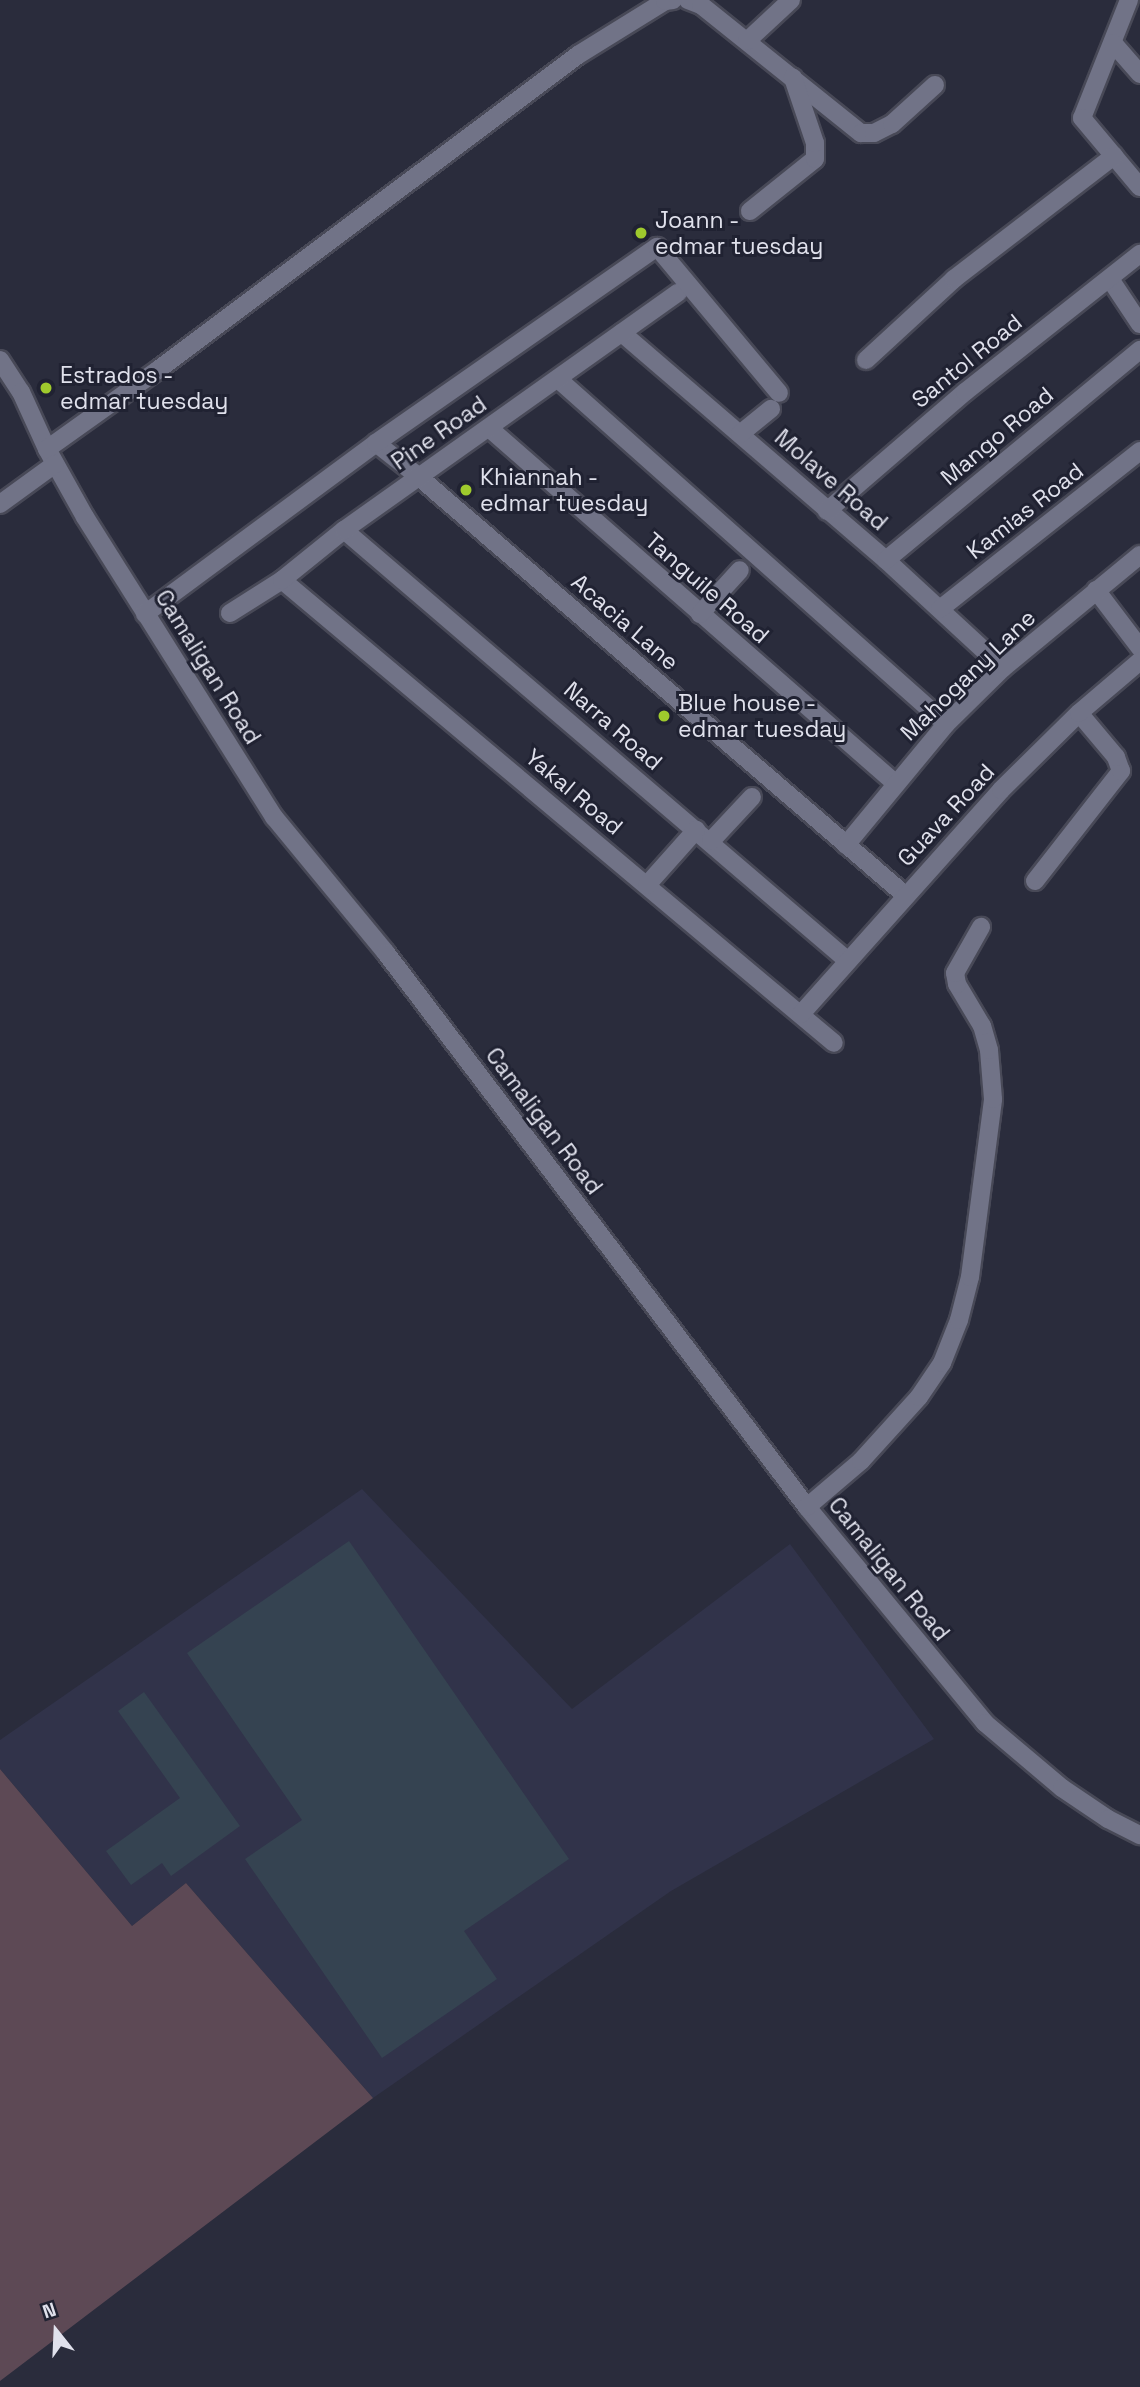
<!DOCTYPE html>
<html>
<head>
<meta charset="utf-8">
<style>
	body { margin:0 }
	#map { position:relative; width:1140px; height:2387px; overflow:hidden; background:#2a2c3c; font-family:"Space Grotesk",sans-serif }
	div>[style] { position:absolute }
	.built>* { inset:0; background:#31334a }
	.green>* { inset:0; background:#5d4955 }
	.building>* { inset:0; background:#354351 }
	.roads { filter:drop-shadow(2px 0 #484957) drop-shadow(-2px 0 #484957) drop-shadow(0 2px #484957) drop-shadow(0 -2px #484957) }
	.minor>* { height:18px; margin:-9px; padding:0 9px; transform-origin:9px; border-radius:9px; background:#717387 }
	.dots>* { width:19px; height:19px; translate:-50% -50%; box-sizing:border-box; border:4px solid #202232; border-radius:50% }
	span { translate:-50% -50%; white-space:nowrap; text-align:center; line-height:1.15; -webkit-text-stroke:6px #202232; paint-order:stroke }
	.poi-label { font-size:23px; color:#e0e1ec }
	.left { translate:0 -50%; text-align:left }
	.street-label { font-size:23px; color:#e0e1ec }
	.north { position:absolute; left:21px; top:2296px; width:70px; height:70px; -webkit-text-stroke:5px #202232; paint-order:stroke; rotate:342deg; font-size:19px; font-weight:700; line-height:28px; text-align:center; color:#e0e1ec }
	.north::after { content:''; display:block; margin:auto; width:24px; height:32px; background:#e0e1ec; clip-path:polygon(50% 0,100% 100%,50% 72%,0 100%) }
</style>
</head>
<body>
<div id="map">
	<div class="built">
		<i style="clip-path:polygon(362px 1489px,572px 1709px,790px 1544px,934px 1739px,671px 1891px,373px 2098px,186px 1883px,132px 1926px,0 1769px,0 1740px)"></i>
	</div>
	<div class="green">
		<i style="clip-path:polygon(0 1769px,132px 1926px,186px 1883px,373px 2098px,0 2381px)"></i>
	</div>
	<div class="building">
		<i style="clip-path:polygon(349px 1541px,569px 1859px,464px 1931px,497px 1979px,382px 2058px,245px 1859px,302px 1820px,187px 1653px)"></i>
		<i style="clip-path:polygon(144px 1692px,240px 1826px,171px 1876px,162px 1863px,131px 1885px,106px 1851px,180px 1798px,118px 1711px)"></i>
	</div>
	<div class="roads">
		<div class="minor">
			<i style="left:688px;top:0;width:14px;rotate:21deg"></i>
			<i style="left:701px;top:5px;width:205px;rotate:38.7deg"></i>
			<i style="left:861px;top:133px;width:13px"></i>
			<i style="left:874px;top:133px;width:20px;rotate:-27deg"></i>
			<i style="left:892px;top:124px;width:58px;rotate:-42.2deg"></i>
			<i style="left:1129px;top:0;width:127px;rotate:111.7deg"></i>
			<i style="left:1082px;top:118px;width:90px;rotate:50deg"></i>
			<i style="left:747px;top:41px;width:60px;rotate:-43deg"></i>
			<i style="left:1113px;top:43px;width:41px;rotate:48.9deg"></i>
			<i style="left:750px;top:211px;width:83px;rotate:-38.7deg"></i>
			<i style="left:815px;top:159px;width:16px;rotate:-90deg"></i>
			<i style="left:815px;top:143px;width:69px;rotate:-108.7deg"></i>
			<i style="left:1110px;top:279px;width:54px;rotate:56.3deg"></i>
			<i style="left:622px;top:333px;width:348px;rotate:40.7deg"></i>
			<i style="left:886px;top:560px;width:159px;rotate:42.7deg"></i>
			<i style="left:0;top:360px;width:38px;rotate:57deg"></i>
			<i style="left:21px;top:392px;width:63px;rotate:65.5deg"></i>
			<i style="left:47px;top:449px;width:78px;rotate:60.8deg"></i>
			<i style="left:85px;top:517px;width:355px;rotate:57.8deg"></i>
			<i style="left:274px;top:817px;width:176px;rotate:50.5deg"></i>
			<i style="left:386px;top:953px;width:696px;rotate:52.77deg"></i>
			<i style="left:807px;top:1507px;width:280px;rotate:50.5deg"></i>
			<i style="left:985px;top:1723px;width:101px;rotate:40.2deg"></i>
			<i style="left:1062px;top:1788px;width:55px;rotate:34deg"></i>
			<i style="left:1108px;top:1819px;width:36px;rotate:27deg"></i>
			<i style="left:866px;top:360px;width:120px;rotate:-42.6deg"></i>
			<i style="left:954px;top:279px;width:202px;rotate:-37.6deg"></i>
			<i style="left:558px;top:379px;width:519px;rotate:41.64deg"></i>
			<i style="left:489px;top:428px;width:539px;rotate:41.17deg"></i>
			<i style="left:740px;top:434px;width:40px;rotate:-39deg"></i>
			<i style="left:376px;top:443px;width:55px;rotate:38.3deg"></i>
			<i style="left:419px;top:477px;width:641px;rotate:40.7deg"></i>
			<i style="left:47px;top:449px;width:138px;rotate:-35.5deg"></i>
			<i style="left:159px;top:369px;width:524px;rotate:-36.85deg"></i>
			<i style="left:578px;top:55px;width:102px;rotate:-31.8deg"></i>
			<i style="left:665px;top:1px;width:8px;rotate:-7deg"></i>
			<i style="left:0;top:504px;width:68px;rotate:-36deg"></i>
			<i style="left:827px;top:511px;width:182px;rotate:-40.8deg"></i>
			<i style="left:965px;top:392px;width:223px;rotate:-38.3deg"></i>
			<i style="left:344px;top:530px;width:663px;rotate:40.54deg"></i>
			<i style="left:886px;top:560px;width:330px;rotate:-39.6deg"></i>
			<i style="left:282px;top:580px;width:720px;rotate:39.99deg"></i>
			<i style="left:1096px;top:590px;width:73px;rotate:52.8deg"></i>
			<i style="left:940px;top:609px;width:255px;rotate:-38.3deg"></i>
			<i style="left:230px;top:613px;width:62px;rotate:-32.4deg"></i>
			<i style="left:282px;top:580px;width:80px;rotate:-38.9deg"></i>
			<i style="left:344px;top:530px;width:410px;rotate:-35.4deg"></i>
			<i style="left:145px;top:614px;width:287px;rotate:-36.5deg"></i>
			<i style="left:376px;top:443px;width:343px;rotate:-34.9deg"></i>
			<i style="left:657px;top:247px;width:190px;rotate:50.1deg"></i>
			<i style="left:700px;top:614px;width:59px;rotate:-47.7deg"></i>
			<i style="left:711px;top:841px;width:60px;rotate:-47deg"></i>
			<i style="left:846px;top:845px;width:157px;rotate:-50.4deg"></i>
			<i style="left:946px;top:724px;width:80px;rotate:-44.5deg"></i>
			<i style="left:1003px;top:668px;width:178px;rotate:-39.5deg"></i>
			<i style="left:1035px;top:881px;width:140px;rotate:-52deg"></i>
			<i style="left:1121px;top:771px;width:15px;rotate:-110deg"></i>
			<i style="left:1116px;top:757px;width:57px;rotate:-130.1deg"></i>
			<i style="left:647px;top:885px;width:74px;rotate:-48.3deg"></i>
			<i style="left:801px;top:1014px;width:300px;rotate:-48.2deg"></i>
			<i style="left:1001px;top:790px;width:110px;rotate:-44.6deg"></i>
			<i style="left:1079px;top:713px;width:80px;rotate:-40.4deg"></i>
			<i style="left:807px;top:1507px;width:71px;rotate:-40.4deg"></i>
			<i style="left:861px;top:1461px;width:86px;rotate:-47.8deg"></i>
			<i style="left:919px;top:1397px;width:41px;rotate:-55.9deg"></i>
			<i style="left:942px;top:1363px;width:46px;rotate:-68.4deg"></i>
			<i style="left:959px;top:1320px;width:44px;rotate:-75.7deg"></i>
			<i style="left:970px;top:1277px;width:179px;rotate:-82.6deg"></i>
			<i style="left:993px;top:1099px;width:49px;rotate:-94.7deg"></i>
			<i style="left:989px;top:1050px;width:25px;rotate:-106deg"></i>
			<i style="left:982px;top:1026px;width:49px;rotate:-120.8deg"></i>
			<i style="left:957px;top:984px;width:11px;rotate:-100deg"></i>
			<i style="left:955px;top:973px;width:53px;rotate:-60.5deg"></i>
		</div>
	</div>
	<div class="dots">
		<i style="left:641px;top:233px;background:#9fca2d"></i>
		<i style="left:46px;top:388px;background:#9fca2d"></i>
		<i style="left:466px;top:490px;background:#9fca2d"></i>
		<i style="left:664px;top:716px;background:#9fca2d"></i>
	</div>
	<div class="poi-label">
		<span class="left" style="left:655px;top:233px">Joann -<br>edmar tuesday</span>
		<span class="left" style="left:60px;top:388px">Estrados -<br>edmar tuesday</span>
		<span class="left" style="left:480px;top:490px">Khiannah -<br>edmar tuesday</span>
		<span class="left" style="left:678px;top:716px">Blue house -<br>edmar tuesday</span>
	</div>
	<div class="street-label">
		<span style="left:967px;top:361px;rotate:-39deg">Santol Road</span>
		<span style="left:439px;top:433px;rotate:-35deg">Pine Road</span>
		<span style="left:997px;top:436px;rotate:-40deg">Mango Road</span>
		<span style="left:831px;top:480px;rotate:41deg">Molave Road</span>
		<span style="left:1025px;top:511px;rotate:-38deg">Kamias Road</span>
		<span style="left:707px;top:588px;rotate:41deg">Tanguile Road</span>
		<span style="left:625px;top:622px;rotate:41deg">Acacia Lane</span>
		<span style="left:208px;top:667px;rotate:58deg">Camaligan Road</span>
		<span style="left:968px;top:675px;rotate:-44deg">Mahogany Lane</span>
		<span style="left:613px;top:726px;rotate:41deg">Narra Road</span>
		<span style="left:574px;top:792px;rotate:40deg">Yakal Road</span>
		<span style="left:946px;top:815px;rotate:-47deg">Guava Road</span>
		<span style="left:544px;top:1121px;rotate:53deg">Camaligan Road</span>
		<span style="left:889px;top:1569px;rotate:51deg">Camaligan Road</span>
	</div>
	<div class="north">N</div>
</div>
</body>
</html>
